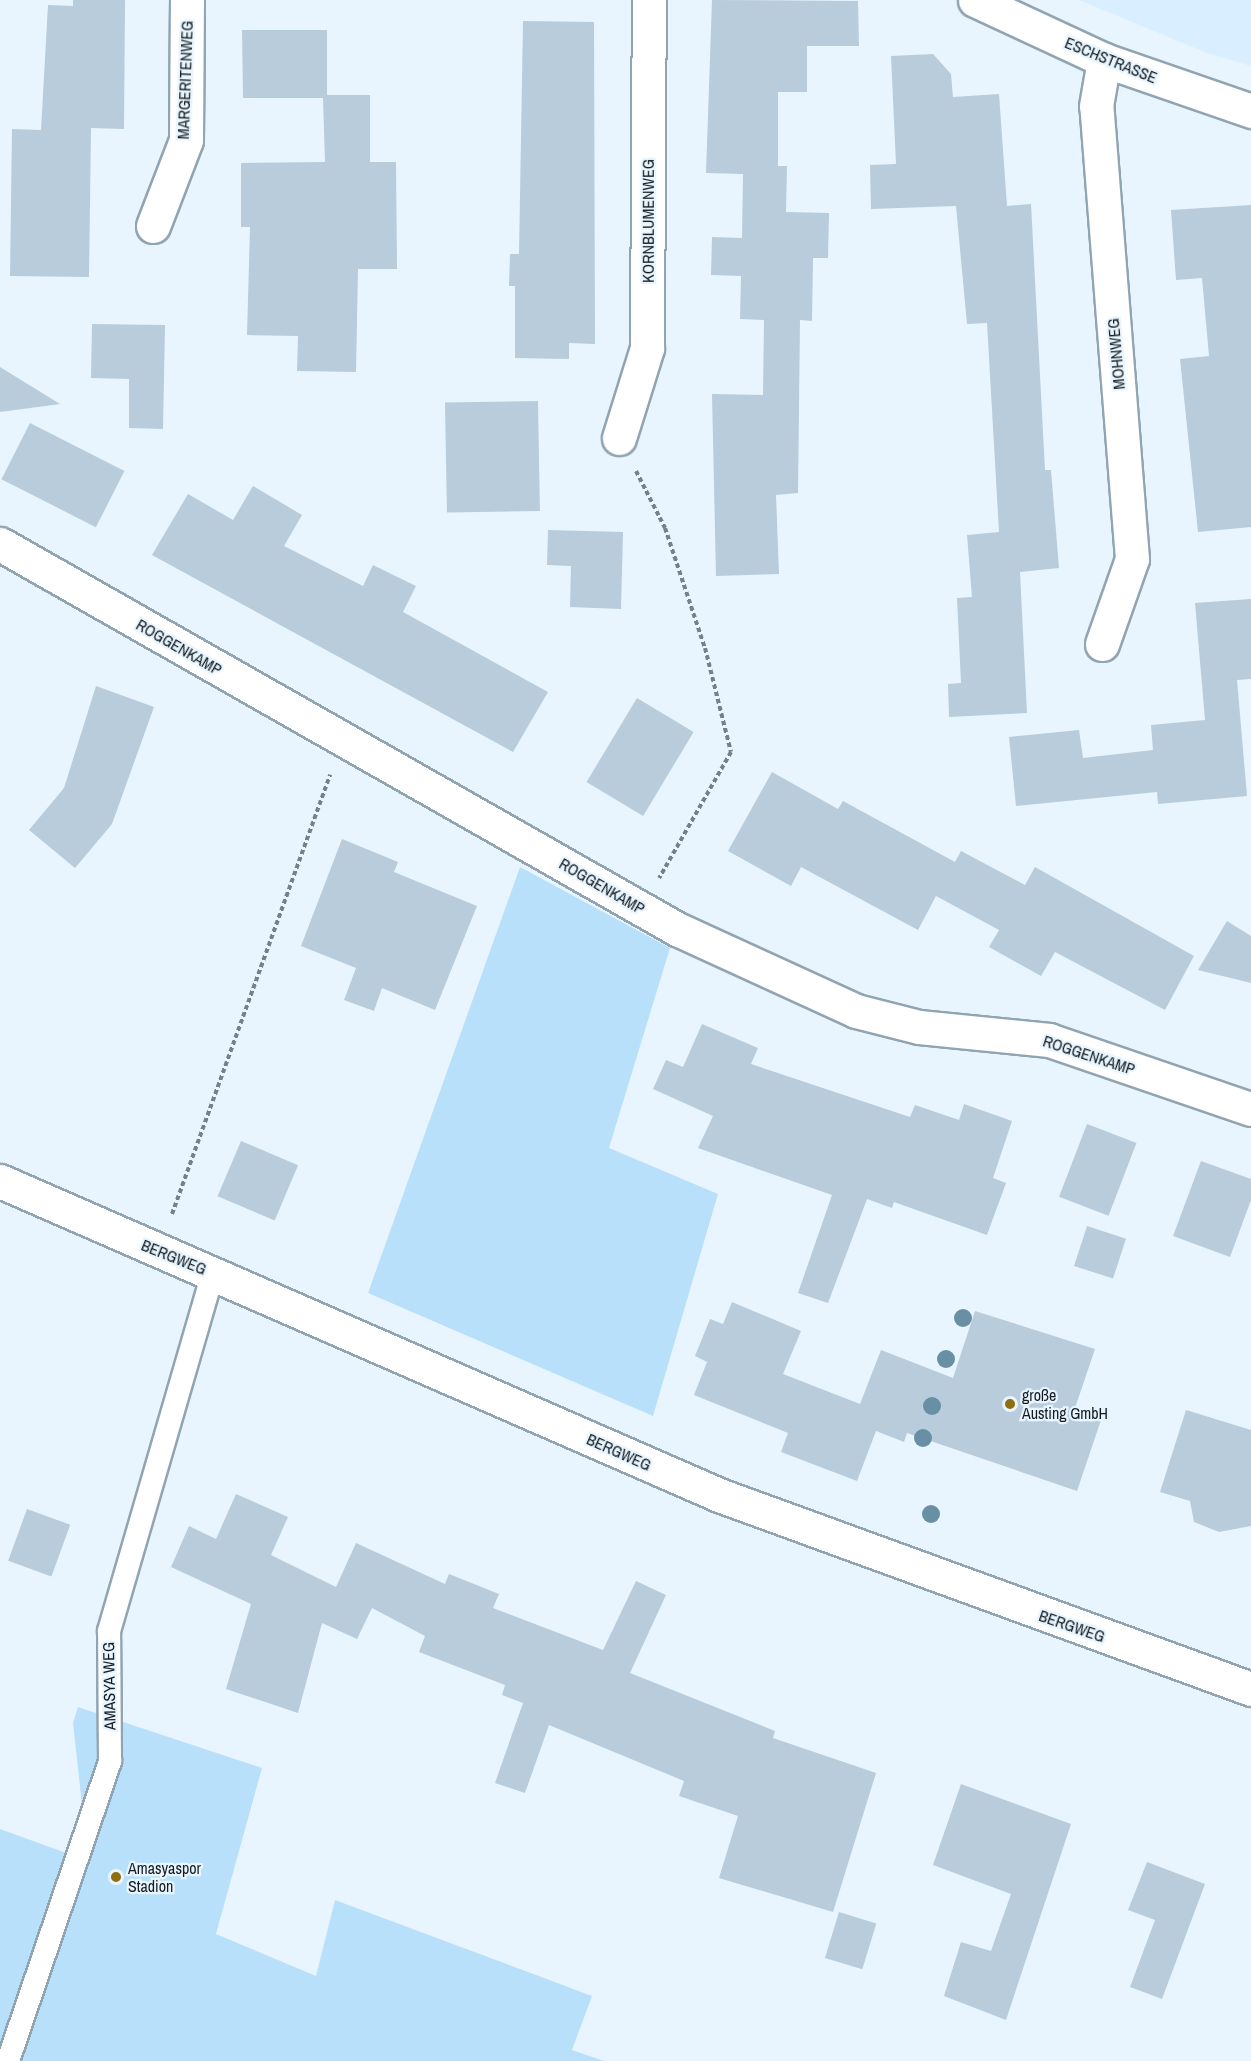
<!DOCTYPE html>
<html>
<head>
<meta charset="utf-8">
<style>
	body { margin:0 }
	#map { position:relative; width:1251px; height:2061px; overflow:hidden; background:#e8f5fe; font-family:"Archivo Narrow",sans-serif }
	div>[style] { position:absolute }
	.built>* { inset:0; background:#d9efff }
	.green>* { inset:0; background:#b9e0fb }
	.building>* { inset:0; background:#b8ccdb; transform-origin:0 0 }
	.path>* { height:4px; margin-top:-2px; transform-origin:0; background:repeating-linear-gradient(90deg,#758087 0 4.5px,transparent 0 7.5px) }
	.roads { filter:drop-shadow(2px 0 #91a4b2) drop-shadow(-2px 0 #91a4b2) drop-shadow(0 2px #91a4b2) drop-shadow(0 -2px #91a4b2) }
	.lane>* { height:22px; margin:-11px; padding:0 11px; transform-origin:11px; border-radius:11px; background:#fff }
	.street>* { height:33px; margin:-16.5px; padding:0 16.5px; transform-origin:16.5px; border-radius:16.5px; background:#fff }
	.secondary>* { height:33px; margin:-16.5px; padding:0 16.5px; transform-origin:16.5px; border-radius:16.5px; background:#fff }
	.trees>* { width:18px; height:18px; margin:-9px; border-radius:50%; background:#688fa3 }
	.dots>* { width:16px; height:16px; translate:-50% -50%; box-sizing:border-box; border:3px solid #e8f5fe; border-radius:50% }
	span { translate:-50% -50%; white-space:nowrap; text-align:center; line-height:1.15; -webkit-text-stroke:4.5px #e8f5fe; paint-order:stroke }
	.street-label { font-size:16px; color:#141c21 }
	.poi-label { font-size:16px; color:#141c21 }
	.left { translate:0 -50%; text-align:left }
</style>
</head>
<body>
<div id="map">
	<div class="built">
		<i style="clip-path:polygon(1079px 0,1251px 0,1251px 66px,1207px 53px)"></i>
	</div>
	<div class="green">
		<i style="clip-path:polygon(520px 867px,670px 948px,609px 1148px,718px 1194px,653px 1416px,368px 1293px)"></i>
		<i style="clip-path:polygon(78px 1707px,262px 1768px,216px 1934px,316px 1976px,335px 1900px,592px 1996px,572px 2050px,604px 2061px,0 2061px,0 1829px,69px 1854px,83px 1814px,73px 1723px)"></i>
	</div>
	<div class="building">
		<i style="clip-path:polygon(73px 0,125px 0,124px 129px,91px 128px,89px 277px,10px 276px,12px 129px,41px 130px,48px 5px,73px 6px)"></i>
		<i style="clip-path:polygon(712px 0,858px 1px,859px 46px,807px 46px,807px 92px,778px 92px,778px 166px,787px 166px,786px 212px,829px 213px,828px 258px,813px 258px,812px 321px,800px 320px,798px 493px,776px 495px,779px 574px,716px 576px,712px 394px,763px 395px,764px 320px,740px 319px,741px 276px,711px 275px,712px 237px,742px 238px,743px 174px,706px 173px)"></i>
		<i style="clip-path:polygon(523px 21px,594px 22px,595px 344px,569px 343px,569px 359px,515px 358px,515px 286px,509px 286px,510px 254px,519px 254px)"></i>
		<i style="clip-path:polygon(242px 30px,327px 30px,327px 95px,370px 95px,370px 162px,396px 162px,397px 269px,358px 269px,356px 372px,297px 371px,298px 336px,247px 335px,250px 227px,241px 227px,241px 163px,325px 162px,323px 98px,243px 98px)"></i>
		<i style="clip-path:polygon(933px 54px,951px 74px,953px 97px,999px 94px,1007px 206px,1031px 204px,1045px 470px,1051px 470px,1059px 568px,1020px 572px,1027px 713px,949px 717px,948px 684px,961px 683px,957px 598px,972px 597px,967px 535px,999px 532px,987px 323px,967px 324px,956px 206px,871px 209px,870px 165px,896px 164px,891px 56px)"></i>
		<i style="clip-path:polygon(1251px 205px,1251px 527px,1198px 532px,1180px 359px,1209px 356px,1202px 278px,1176px 280px,1171px 210px)"></i>
		<i style="clip-path:polygon(92px 324px,165px 325px,163px 429px,129px 428px,129px 379px,91px 378px)"></i>
		<i style="clip-path:polygon(0 367px,60px 404px,0 412px)"></i>
		<i style="left:538px;top:401px;width:110px;height:93px;rotate:89deg"></i>
		<i style="left:30px;top:423px;width:106px;height:63px;rotate:27deg"></i>
		<i style="clip-path:polygon(253px 486px,302px 515px,284px 546px,363px 586px,373px 565px,416px 586px,403px 612px,548px 692px,513px 752px,152px 555px,188px 494px,233px 520px)"></i>
		<i style="clip-path:polygon(548px 530px,623px 532px,621px 609px,570px 607px,571px 566px,547px 565px)"></i>
		<i style="clip-path:polygon(1251px 599px,1251px 679px,1237px 680px,1247px 796px,1158px 804px,1157px 792px,1016px 806px,1009px 737px,1079px 730px,1083px 758px,1153px 750px,1151px 725px,1205px 720px,1195px 603px)"></i>
		<i style="clip-path:polygon(96px 686px,154px 707px,112px 824px,75px 868px,29px 830px,64px 788px)"></i>
		<i style="left:637px;top:698px;width:66px;height:98px;rotate:31deg"></i>
		<i style="clip-path:polygon(772px 772px,838px 809px,843px 801px,955px 862px,961px 851px,1025px 885px,1035px 867px,1194px 956px,1165px 1010px,1055px 952px,1041px 976px,989px 947px,999px 930px,936px 896px,918px 930px,801px 867px,791px 886px,728px 851px)"></i>
		<i style="clip-path:polygon(342px 839px,398px 862px,394px 872px,477px 906px,435px 1010px,382px 988px,374px 1011px,344px 1000px,356px 968px,301px 946px)"></i>
		<i style="clip-path:polygon(1227px 921px,1251px 936px,1251px 983px,1198px 970px)"></i>
		<i style="clip-path:polygon(702px 1024px,758px 1048px,751px 1064px,910px 1117px,915px 1105px,959px 1120px,964px 1104px,1012px 1121px,993px 1178px,1006px 1183px,987px 1235px,894px 1202px,892px 1208px,867px 1199px,828px 1303px,798px 1293px,832px 1195px,698px 1148px,713px 1116px,653px 1089px,666px 1060px,683px 1067px)"></i>
		<i style="left:1087px;top:1124px;width:53px;height:78px;rotate:21deg"></i>
		<i style="left:241px;top:1141px;width:62px;height:60px;rotate:23deg"></i>
		<i style="clip-path:polygon(1201px 1161px,1251px 1179px,1251px 1200px,1230px 1257px,1173px 1236px)"></i>
		<i style="left:1087px;top:1226px;width:41px;height:42px;rotate:18deg"></i>
		<i style="clip-path:polygon(732px 1302px,801px 1331px,783px 1374px,860px 1404px,881px 1350px,953px 1378px,975px 1311px,1095px 1349px,1074px 1411px,1101px 1420px,1077px 1491px,907px 1433px,904px 1442px,876px 1431px,857px 1481px,781px 1452px,788px 1433px,694px 1395px,707px 1362px,695px 1356px,710px 1319px,723px 1324px)"></i>
		<i style="clip-path:polygon(1186px 1410px,1251px 1430px,1251px 1526px,1219px 1532px,1194px 1522px,1190px 1501px,1160px 1492px)"></i>
		<i style="clip-path:polygon(236px 1494px,288px 1517px,271px 1555px,336px 1587px,356px 1543px,445px 1584px,449px 1574px,499px 1594px,493px 1608px,603px 1650px,636px 1581px,666px 1595px,630px 1673px,775px 1731px,773px 1738px,876px 1773px,833px 1912px,719px 1878px,738px 1816px,679px 1796px,684px 1781px,549px 1725px,525px 1793px,495px 1783px,523px 1703px,502px 1695px,505px 1685px,419px 1652px,425px 1636px,372px 1608px,357px 1639px,322px 1623px,298px 1713px,226px 1689px,251px 1604px,171px 1567px,189px 1526px,216px 1539px)"></i>
		<i style="left:27px;top:1509px;width:46px;height:55px;rotate:20deg"></i>
		<i style="clip-path:polygon(961px 1784px,1071px 1824px,1006px 2020px,944px 1996px,961px 1942px,991px 1951px,1011px 1894px,933px 1865px)"></i>
		<i style="clip-path:polygon(1147px 1862px,1205px 1884px,1162px 1999px,1130px 1987px,1155px 1920px,1128px 1910px)"></i>
		<i style="left:839px;top:1912px;width:39px;height:48px;rotate:17deg"></i>
	</div>
	<div class="path">
		<i style="left:636px;top:471px;width:64px;rotate:63deg"></i>
		<i style="left:665px;top:528px;width:126px;rotate:71.6deg"></i>
		<i style="left:705px;top:648px;width:107px;rotate:76deg"></i>
		<i style="left:731px;top:752px;width:145px;rotate:119.7deg"></i>
		<i style="left:172px;top:1214px;width:467px;rotate:-70.2deg"></i>
	</div>
	<div class="roads">
		<div class="lane">
			<i style="left:8px;top:2061px;width:317px;rotate:-71.2deg"></i>
			<i style="left:110px;top:1761px;width:130px;rotate:-90.4deg"></i>
			<i style="left:109px;top:1631px;width:374px;rotate:-73.8deg"></i>
		</div>
		<div class="street">
			<i style="left:975px;top:0;width:142px;rotate:24.9deg"></i>
			<i style="left:1104px;top:60px;width:156px;rotate:19.1deg"></i>
			<i style="left:153px;top:226px;width:92px;rotate:-69deg"></i>
			<i style="left:186px;top:140px;width:140px;rotate:-89.6deg"></i>
			<i style="left:619px;top:438px;width:94px;rotate:-72.7deg"></i>
			<i style="left:647px;top:348px;width:348px;rotate:-89.7deg"></i>
			<i style="left:0;top:544px;width:779px;rotate:29.63deg"></i>
			<i style="left:677px;top:929px;width:197px;rotate:24.6deg"></i>
			<i style="left:856px;top:1011px;width:65px;rotate:14.3deg"></i>
			<i style="left:919px;top:1027px;width:131px;rotate:5.7deg"></i>
			<i style="left:1049px;top:1040px;width:213px;rotate:18.9deg"></i>
			<i style="left:1102px;top:644px;width:90px;rotate:-70.6deg"></i>
			<i style="left:1132px;top:559px;width:454px;rotate:-94.5deg"></i>
			<i style="left:1096px;top:106px;width:47px;rotate:-80.1deg"></i>
		</div>
		<div class="secondary">
			<i style="left:0;top:1181px;width:785px;rotate:23.59deg"></i>
			<i style="left:719px;top:1495px;width:566px;rotate:20.03deg"></i>
		</div>
	</div>
	<div class="trees">
		<i style="left:963px;top:1318px"></i>
		<i style="left:946px;top:1359px"></i>
		<i style="left:932px;top:1406px"></i>
		<i style="left:923px;top:1438px"></i>
		<i style="left:931px;top:1514px"></i>
	</div>
	<div class="dots">
		<i style="left:1010px;top:1404px;background:#8d6e10"></i>
		<i style="left:116px;top:1877px;background:#8d6e10"></i>
	</div>
	<div class="street-label">
		<span style="left:1111px;top:60px;rotate:22deg">ESCHSTRASSE</span>
		<span style="left:185px;top:80px;rotate:-88deg">MARGERITENWEG</span>
		<span style="left:648px;top:221px;rotate:-90deg">KORNBLUMENWEG</span>
		<span style="left:1116px;top:354px;rotate:-95deg">MOHNWEG</span>
		<span style="left:179px;top:647px;rotate:30deg">ROGGENKAMP</span>
		<span style="left:602px;top:886px;rotate:30deg">ROGGENKAMP</span>
		<span style="left:1089px;top:1055px;rotate:18deg">ROGGENKAMP</span>
		<span style="left:174px;top:1257px;rotate:22deg">BERGWEG</span>
		<span style="left:619px;top:1452px;rotate:24deg">BERGWEG</span>
		<span style="left:1072px;top:1626px;rotate:19deg">BERGWEG</span>
		<span style="left:109px;top:1686px;rotate:-91deg">AMASYA WEG</span>
	</div>
	<div class="poi-label">
		<span class="left" style="left:1022px;top:1404px">große<br>Austing GmbH</span>
		<span class="left" style="left:128px;top:1877px">Amasyaspor<br>Stadion</span>
	</div>
</div>
</body>
</html>
